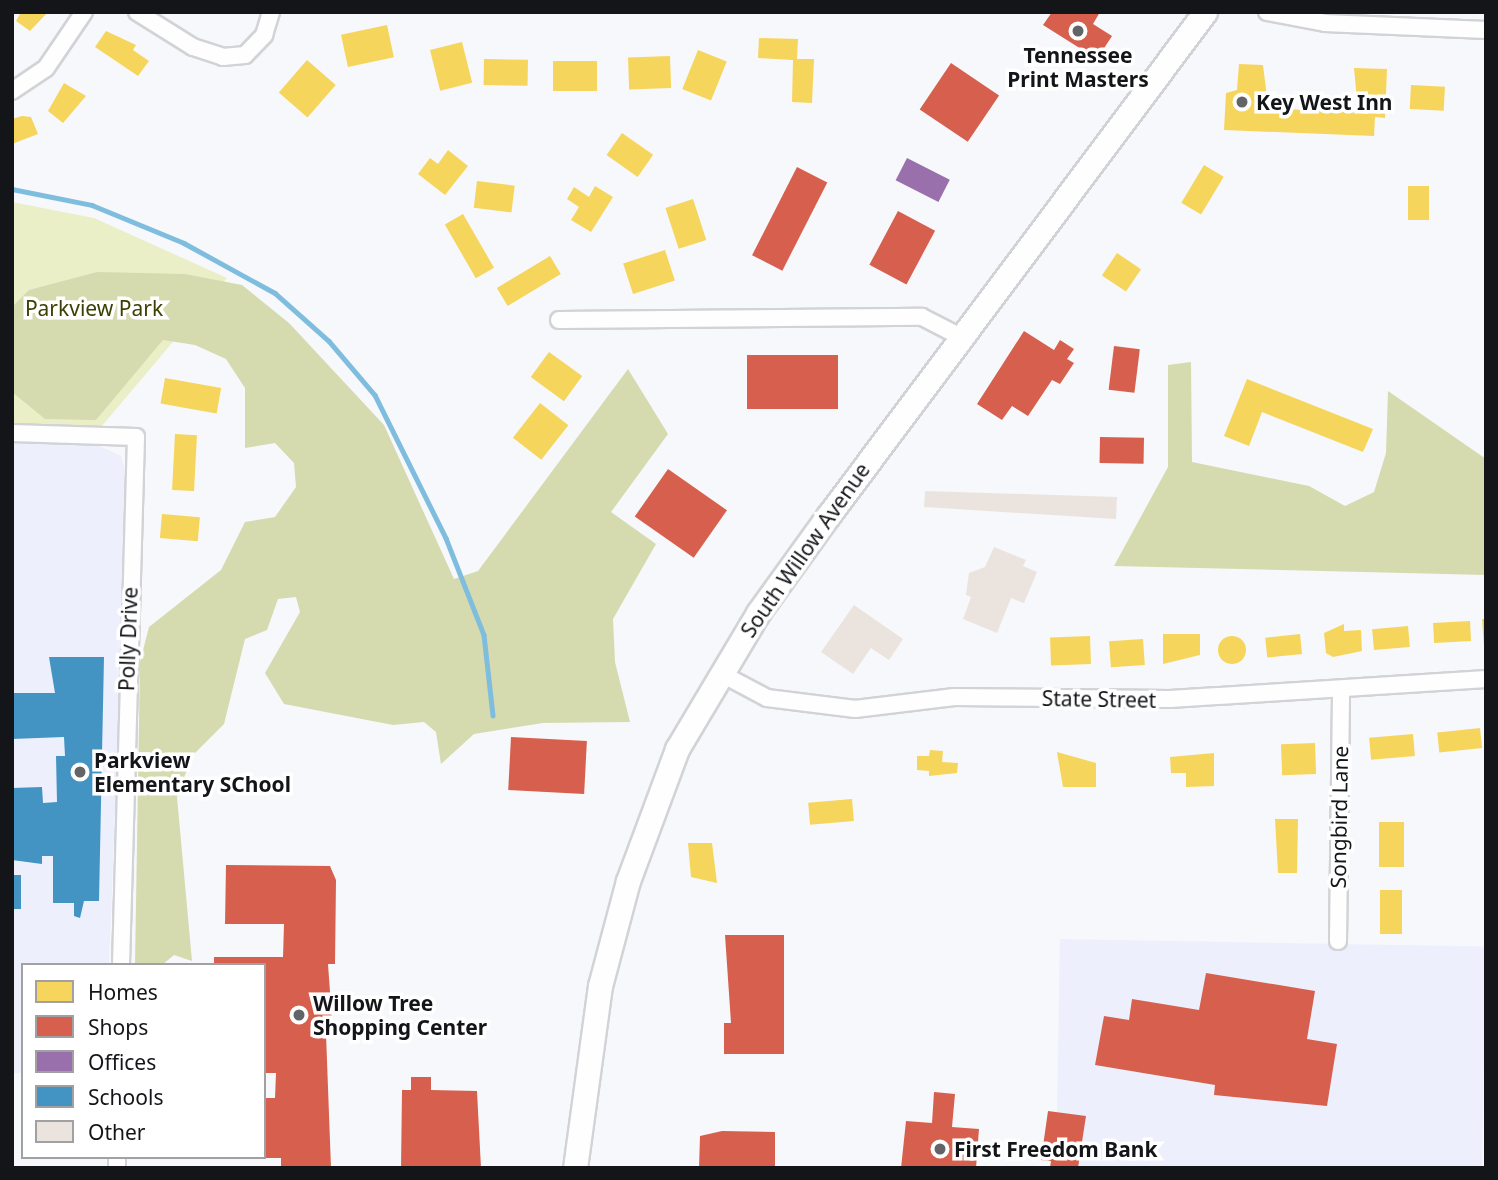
<!DOCTYPE html>
<html>
<head>
<meta charset="utf-8">
<style>
	body { margin:0 }
	#map { position:relative; width:1498px; height:1180px; overflow:hidden; background:#f7f8fb; font-family:"Noto Sans",sans-serif }
	div>[style] { position:absolute }
	.built>* { inset:0; background:#edf0fc; transform-origin:0 0 }
	.green>* { inset:0; background:#eaefc8 }
	.forest>* { inset:0; background:#d5dbaf }
	.homes>* { inset:0; background:#f6d55c; transform-origin:0 0 }
	.round { border-radius:50% }
	.shops>* { inset:0; background:#d6604d; transform-origin:0 0 }
	.offices>* { inset:0; background:#9970ab; transform-origin:0 0 }
	.schools>* { inset:0; background:#4393c3; transform-origin:0 0 }
	.stream>* { height:4.5px; margin:-2.25px; padding:0 2.25px; transform-origin:2.25px; border-radius:2.25px; background:#7fbdde }
	.building>* { inset:0; background:#ebe4de }
	.roads { filter:drop-shadow(2px 0 #d2d3d6) drop-shadow(-2px 0 #d2d3d6) drop-shadow(0 2px #d2d3d6) drop-shadow(0 -2px #d2d3d6) }
	.street>* { height:16px; margin:-8px; padding:0 8px; transform-origin:8px; border-radius:8px; background:#fefefe }
	.secondary>* { height:23px; margin:-11.5px; padding:0 11.5px; transform-origin:11.5px; border-radius:11.5px; background:#fefefe }
	.dots>* { width:19px; height:19px; translate:-50% -50%; box-sizing:border-box; border:4px solid #fff; border-radius:50% }
	span { translate:-50% -50%; white-space:nowrap; text-align:center; line-height:1.15; -webkit-text-stroke:7px #fff; paint-order:stroke }
	.poi-label { font-size:21px; color:#141518; font-weight:700 }
	.left { translate:0 -50%; text-align:left }
	.park-label { font-size:21px; color:#3c4000 }
	.street-label { font-size:21px; color:#141518 }
	.frame { position:absolute; inset:0; border:14px solid #141518; pointer-events:none }
	.legend { position:absolute; left:21px; top:963px; width:245px; height:196px; box-sizing:border-box; background:#fff; border:2px solid #a1a1a3; margin:0; padding:9px 12px; list-style:none; font-size:21px; color:#141518 }
	.legend li { display:flex; align-items:center; gap:14px; height:35px }
	.legend b { width:35px; border:2px solid #a1a1a3 }
</style>
</head>
<body>
<div id="map">
	<div class="built">
		<i style="clip-path:polygon(12px 443px,100px 446px,121px 456px,128px 479px,109px 965px,23px 965px,23px 1073px,12px 1073px)"></i>
		<i style="left:1060px;top:939px;width:426px;height:231px;rotate:1deg"></i>
	</div>
	<div class="green">
		<i style="clip-path:polygon(12px 202px,94px 218px,227px 278px,101px 427px,12px 425px)"></i>
	</div>
	<div class="forest">
		<i style="clip-path:polygon(97px 272px,185px 274px,242px 285px,289px 323px,384px 425px,454px 579px,478px 571px,628px 369px,668px 434px,611px 512px,656px 544px,613px 619px,615px 662px,630px 722px,543px 723px,474px 734px,441px 764px,436px 732px,424px 722px,393px 725px,284px 704px,265px 673px,300px 612px,296px 597px,278px 599px,267px 630px,245px 639px,224px 724px,192px 756px,177px 797px,192px 961px,174px 955px,162px 965px,135px 965px,140px 662px,149px 627px,221px 570px,245px 522px,275px 517px,296px 487px,294px 463px,275px 443px,245px 448px,245px 388px,226px 359px,195px 345px,163px 340px,96px 420px,45px 419px,12px 392px,12px 307px,29px 290px)"></i>
		<i style="clip-path:polygon(1191px 362px,1192px 462px,1309px 486px,1345px 506px,1374px 492px,1386px 453px,1388px 391px,1486px 459px,1486px 575px,1114px 566px,1168px 467px,1168px 365px)"></i>
	</div>
	<div class="homes">
		<i style="clip-path:polygon(21px 12px,48px 12px,30px 31px,16px 21px)"></i>
		<i style="left:387px;top:25px;width:33px;height:47px;rotate:78deg"></i>
		<i style="clip-path:polygon(106px 31px,136px 45px,133px 50px,149px 61px,138px 76px,95px 47px)"></i>
		<i style="clip-path:polygon(759px 38px,798px 39px,797px 59px,814px 59px,812px 103px,792px 102px,793px 60px,758px 58px)"></i>
		<i style="left:462px;top:42px;width:42px;height:33px;rotate:76deg"></i>
		<i style="left:698px;top:50px;width:31px;height:42px;rotate:22deg"></i>
		<i style="left:670px;top:56px;width:32px;height:42px;rotate:88deg"></i>
		<i style="left:484px;top:59px;width:44px;height:26px;rotate:1deg"></i>
		<i style="left:307px;top:60px;width:38px;height:43px;rotate:41deg"></i>
		<i style="left:553px;top:61px;width:44px;height:30px"></i>
		<i style="clip-path:polygon(1239px 64px,1263px 65px,1267px 97px,1259px 96px,1259px 108px,1358px 112px,1354px 68px,1387px 69px,1385px 118px,1375px 117px,1374px 136px,1224px 130px,1226px 93px,1237px 90px)"></i>
		<i style="clip-path:polygon(64px 83px,86px 96px,63px 123px,48px 111px)"></i>
		<i style="left:1411px;top:85px;width:34px;height:24px;rotate:3deg"></i>
		<i style="clip-path:polygon(22px 116px,31px 117px,38px 134px,12px 144px,12px 119px)"></i>
		<i style="left:622px;top:133px;width:38px;height:27px;rotate:35deg"></i>
		<i style="clip-path:polygon(448px 150px,468px 166px,445px 195px,418px 174px,430px 158px,438px 164px)"></i>
		<i style="left:1204px;top:165px;width:23px;height:44px;rotate:31deg"></i>
		<i style="left:477px;top:181px;width:38px;height:27px;rotate:7deg"></i>
		<i style="clip-path:polygon(595px 186px,613px 197px,591px 232px,571px 220px,579px 207px,567px 199px,574px 187px,589px 197px)"></i>
		<i style="left:1408px;top:186px;width:21px;height:34px"></i>
		<i style="left:693px;top:199px;width:43px;height:29px;rotate:72deg"></i>
		<i style="left:463px;top:214px;width:62px;height:21px;rotate:60deg"></i>
		<i style="left:665px;top:250px;width:32px;height:44px;rotate:72deg"></i>
		<i style="left:1117px;top:253px;width:29px;height:27px;rotate:34deg"></i>
		<i style="left:550px;top:256px;width:21px;height:62px;rotate:59deg"></i>
		<i style="left:549px;top:352px;width:41px;height:31px;rotate:36deg"></i>
		<i style="left:165px;top:378px;width:57px;height:26px;rotate:10deg"></i>
		<i style="clip-path:polygon(1247px 379px,1373px 429px,1363px 452px,1262px 412px,1249px 446px,1224px 436px)"></i>
		<i style="left:540px;top:403px;width:36px;height:44px;rotate:38deg"></i>
		<i style="left:175px;top:434px;width:22px;height:56px;rotate:3deg"></i>
		<i style="left:162px;top:514px;width:38px;height:24px;rotate:5deg"></i>
		<i style="clip-path:polygon(1482px 619px,1486px 619px,1486px 646px,1484px 646px)"></i>
		<i style="left:1470px;top:621px;width:20px;height:37px;rotate:87deg"></i>
		<i style="clip-path:polygon(1344px 624px,1344px 631px,1361px 630px,1362px 651px,1333px 657px,1326px 653px,1324px 633px)"></i>
		<i style="left:1408px;top:626px;width:21px;height:36px;rotate:85deg"></i>
		<i style="clip-path:polygon(1163px 634px,1200px 634px,1200px 655px,1163px 664px)"></i>
		<i style="left:1300px;top:634px;width:20px;height:35px;rotate:84deg"></i>
		<i class="round" style="left:1218px;top:636px;width:28px;height:28px"></i>
		<i style="left:1090px;top:636px;width:28px;height:40px;rotate:88deg"></i>
		<i style="left:1143px;top:639px;width:26px;height:34px;rotate:86deg"></i>
		<i style="left:1480px;top:728px;width:20px;height:43px;rotate:84deg"></i>
		<i style="left:1413px;top:734px;width:22px;height:44px;rotate:85deg"></i>
		<i style="left:1315px;top:743px;width:31px;height:34px;rotate:88deg"></i>
		<i style="clip-path:polygon(930px 750px,943px 751px,942px 762px,958px 763px,957px 773px,929px 776px,929px 771px,917px 770px,917px 756px,929px 756px)"></i>
		<i style="clip-path:polygon(1057px 752px,1096px 763px,1096px 787px,1063px 787px)"></i>
		<i style="clip-path:polygon(1214px 753px,1214px 786px,1186px 787px,1186px 773px,1171px 773px,1170px 757px)"></i>
		<i style="left:852px;top:799px;width:22px;height:44px;rotate:85deg"></i>
		<i style="clip-path:polygon(1275px 819px,1298px 819px,1297px 873px,1278px 873px)"></i>
		<i style="left:1379px;top:822px;width:25px;height:45px"></i>
		<i style="clip-path:polygon(688px 843px,712px 843px,717px 883px,691px 877px)"></i>
		<i style="left:1380px;top:890px;width:22px;height:44px"></i>
	</div>
	<div class="shops">
		<i style="clip-path:polygon(1052px 12px,1100px 12px,1093px 24px,1112px 36px,1097px 59px,1043px 25px)"></i>
		<i style="left:951px;top:63px;width:58px;height:56px;rotate:34deg"></i>
		<i style="left:797px;top:167px;width:34px;height:99px;rotate:27deg"></i>
		<i style="left:898px;top:211px;width:42px;height:61px;rotate:28deg"></i>
		<i style="clip-path:polygon(1024px 331px,1054px 350px,1060px 340px,1074px 349px,1067px 359px,1074px 363px,1060px 384px,1052px 380px,1028px 416px,1012px 406px,1002px 420px,977px 404px)"></i>
		<i style="left:1114px;top:346px;width:26px;height:44px;rotate:7deg"></i>
		<i style="left:747px;top:355px;width:91px;height:54px"></i>
		<i style="left:1100px;top:437px;width:44px;height:26px;rotate:1deg"></i>
		<i style="left:668px;top:469px;width:72px;height:58px;rotate:35deg"></i>
		<i style="left:511px;top:737px;width:76px;height:53px;rotate:3deg"></i>
		<i style="clip-path:polygon(226px 865px,330px 866px,336px 880px,335px 964px,328px 964px,333px 1034px,326px 1034px,331px 1168px,281px 1168px,281px 1158px,264px 1158px,264px 1098px,275px 1098px,276px 1073px,264px 1073px,264px 965px,214px 965px,214px 957px,283px 957px,284px 924px,225px 924px)"></i>
		<i style="clip-path:polygon(725px 935px,784px 935px,784px 1054px,724px 1054px,724px 1023px,731px 1023px)"></i>
		<i style="clip-path:polygon(1206px 973px,1315px 991px,1307px 1039px,1337px 1044px,1327px 1106px,1214px 1095px,1215px 1085px,1095px 1065px,1104px 1016px,1129px 1020px,1132px 999px,1199px 1010px)"></i>
		<i style="clip-path:polygon(411px 1077px,431px 1077px,431px 1090px,477px 1091px,481px 1168px,401px 1168px,402px 1090px,411px 1090px)"></i>
		<i style="clip-path:polygon(934px 1092px,955px 1094px,952px 1127px,979px 1129px,976px 1168px,901px 1168px,906px 1121px,932px 1123px)"></i>
		<i style="clip-path:polygon(1048px 1111px,1086px 1116px,1078px 1168px,1050px 1168px,1051px 1161px,1041px 1160px)"></i>
		<i style="clip-path:polygon(722px 1131px,775px 1132px,775px 1167px,699px 1168px,700px 1136px)"></i>
	</div>
	<div class="offices">
		<i style="left:907px;top:158px;width:48px;height:25px;rotate:27deg"></i>
	</div>
	<div class="schools">
		<i style="clip-path:polygon(49px 657px,104px 657px,99px 901px,84px 901px,80px 918px,74px 916px,74px 903px,53px 903px,53px 856px,42px 856px,42px 864px,12px 860px,12px 788px,42px 787px,43px 803px,57px 802px,56px 756px,65px 756px,64px 737px,12px 739px,12px 693px,55px 693px)"></i>
		<i style="left:12px;top:875px;width:9px;height:34px"></i>
	</div>
	<div class="stream">
		<i style="left:12px;top:189px;width:82px;rotate:11.3deg"></i>
		<i style="left:92px;top:205px;width:100px;rotate:22.4deg"></i>
		<i style="left:184px;top:243px;width:104px;rotate:28.8deg"></i>
		<i style="left:275px;top:293px;width:72px;rotate:41.6deg"></i>
		<i style="left:329px;top:341px;width:71px;rotate:49.6deg"></i>
		<i style="left:375px;top:395px;width:160px;rotate:63.6deg"></i>
		<i style="left:446px;top:538px;width:104px;rotate:68.6deg"></i>
		<i style="left:484px;top:635px;width:81px;rotate:83.6deg"></i>
	</div>
	<div class="building">
		<i style="clip-path:polygon(925px 491px,1117px 497px,1116px 519px,924px 507px)"></i>
		<i style="clip-path:polygon(994px 547px,1026px 560px,1023px 566px,1037px 572px,1024px 603px,1011px 598px,997px 633px,963px 619px,971px 597px,966px 595px,969px 573px,985px 567px)"></i>
		<i style="clip-path:polygon(854px 605px,903px 639px,889px 660px,871px 648px,853px 674px,821px 652px)"></i>
	</div>
	<div class="roads">
		<div class="street">
			<i style="left:137px;top:12px;width:66px;rotate:32deg"></i>
			<i style="left:193px;top:47px;width:32px;rotate:18deg"></i>
			<i style="left:223px;top:57px;width:22px;rotate:-5deg"></i>
			<i style="left:245px;top:55px;width:28px;rotate:-46deg"></i>
			<i style="left:264px;top:35px;width:24px;rotate:-73deg"></i>
			<i style="left:1267px;top:12px;width:59px;rotate:10.7deg"></i>
			<i style="left:1325px;top:23px;width:161px;rotate:2.5deg"></i>
			<i style="left:12px;top:91px;width:41px;rotate:-34.1deg"></i>
			<i style="left:46px;top:68px;width:68px;rotate:-55.8deg"></i>
			<i style="left:559px;top:320px;width:363px;rotate:-0.5deg"></i>
			<i style="left:922px;top:317px;width:44px;rotate:27.1deg"></i>
			<i style="left:12px;top:433px;width:124px;rotate:1.8deg"></i>
			<i style="left:136px;top:437px;width:528px;rotate:91.63deg"></i>
			<i style="left:720px;top:673px;width:53px;rotate:28deg"></i>
			<i style="left:767px;top:698px;width:89px;rotate:7.1deg"></i>
			<i style="left:855px;top:709px;width:100px;rotate:-6.9deg"></i>
			<i style="left:954px;top:697px;width:216px;rotate:0.5deg"></i>
			<i style="left:1170px;top:699px;width:317px;rotate:-3.6deg"></i>
			<i style="left:1338px;top:941px;width:249px;rotate:-89.3deg"></i>
			<i style="left:117px;top:1168px;width:11px;rotate:-90deg"></i>
		</div>
		<div class="secondary">
			<i style="left:575px;top:1168px;width:184px;rotate:-82.2deg"></i>
			<i style="left:600px;top:986px;width:109px;rotate:-75.1deg"></i>
			<i style="left:628px;top:881px;width:141px;rotate:-69.6deg"></i>
			<i style="left:677px;top:749px;width:158px;rotate:-59.2deg"></i>
			<i style="left:758px;top:613px;width:120px;rotate:-54.2deg"></i>
			<i style="left:828px;top:516px;width:629px;rotate:-53.2deg"></i>
		</div>
	</div>
	<div class="dots">
		<i style="left:1078px;top:31px;background:#636467"></i>
		<i style="left:1242px;top:102px;background:#636467"></i>
		<i style="left:80px;top:772px;background:#636467"></i>
		<i style="left:299px;top:1015px;background:#636467"></i>
		<i style="left:940px;top:1149px;background:#636467"></i>
	</div>
	<div class="poi-label">
		<span style="left:1078px;top:67px">Tennessee<br>Print Masters</span>
		<span class="left" style="left:1256px;top:102px">Key West Inn</span>
		<span class="left" style="left:94px;top:772px">Parkview<br>Elementary SChool</span>
		<span class="left" style="left:313px;top:1015px">Willow Tree<br>Shopping Center</span>
		<span class="left" style="left:954px;top:1149px">First Freedom Bank</span>
	</div>
	<div class="park-label">
		<span style="left:94px;top:308px">Parkview Park</span>
	</div>
	<div class="street-label">
		<span style="left:805px;top:550px;rotate:-55deg">South Willow Avenue</span>
		<span style="left:128px;top:639px;rotate:-88deg">Polly Drive</span>
		<span style="left:1099px;top:699px;rotate:1deg">State Street</span>
		<span style="left:1339px;top:817px;rotate:-89deg">Songbird Lane</span>
	</div>
	<div class="frame"></div>
	<ul class="legend">
	<li><b style="height:19px;background:#f6d55c"></b>Homes</li>
	<li><b style="height:19px;background:#d6604d"></b>Shops</li>
	<li><b style="height:19px;background:#9970ab"></b>Offices</li>
	<li><b style="height:19px;background:#4393c3"></b>Schools</li>
	<li><b style="height:19px;background:#ebe4de"></b>Other</li>
	</ul>
</div>
</body>
</html>
